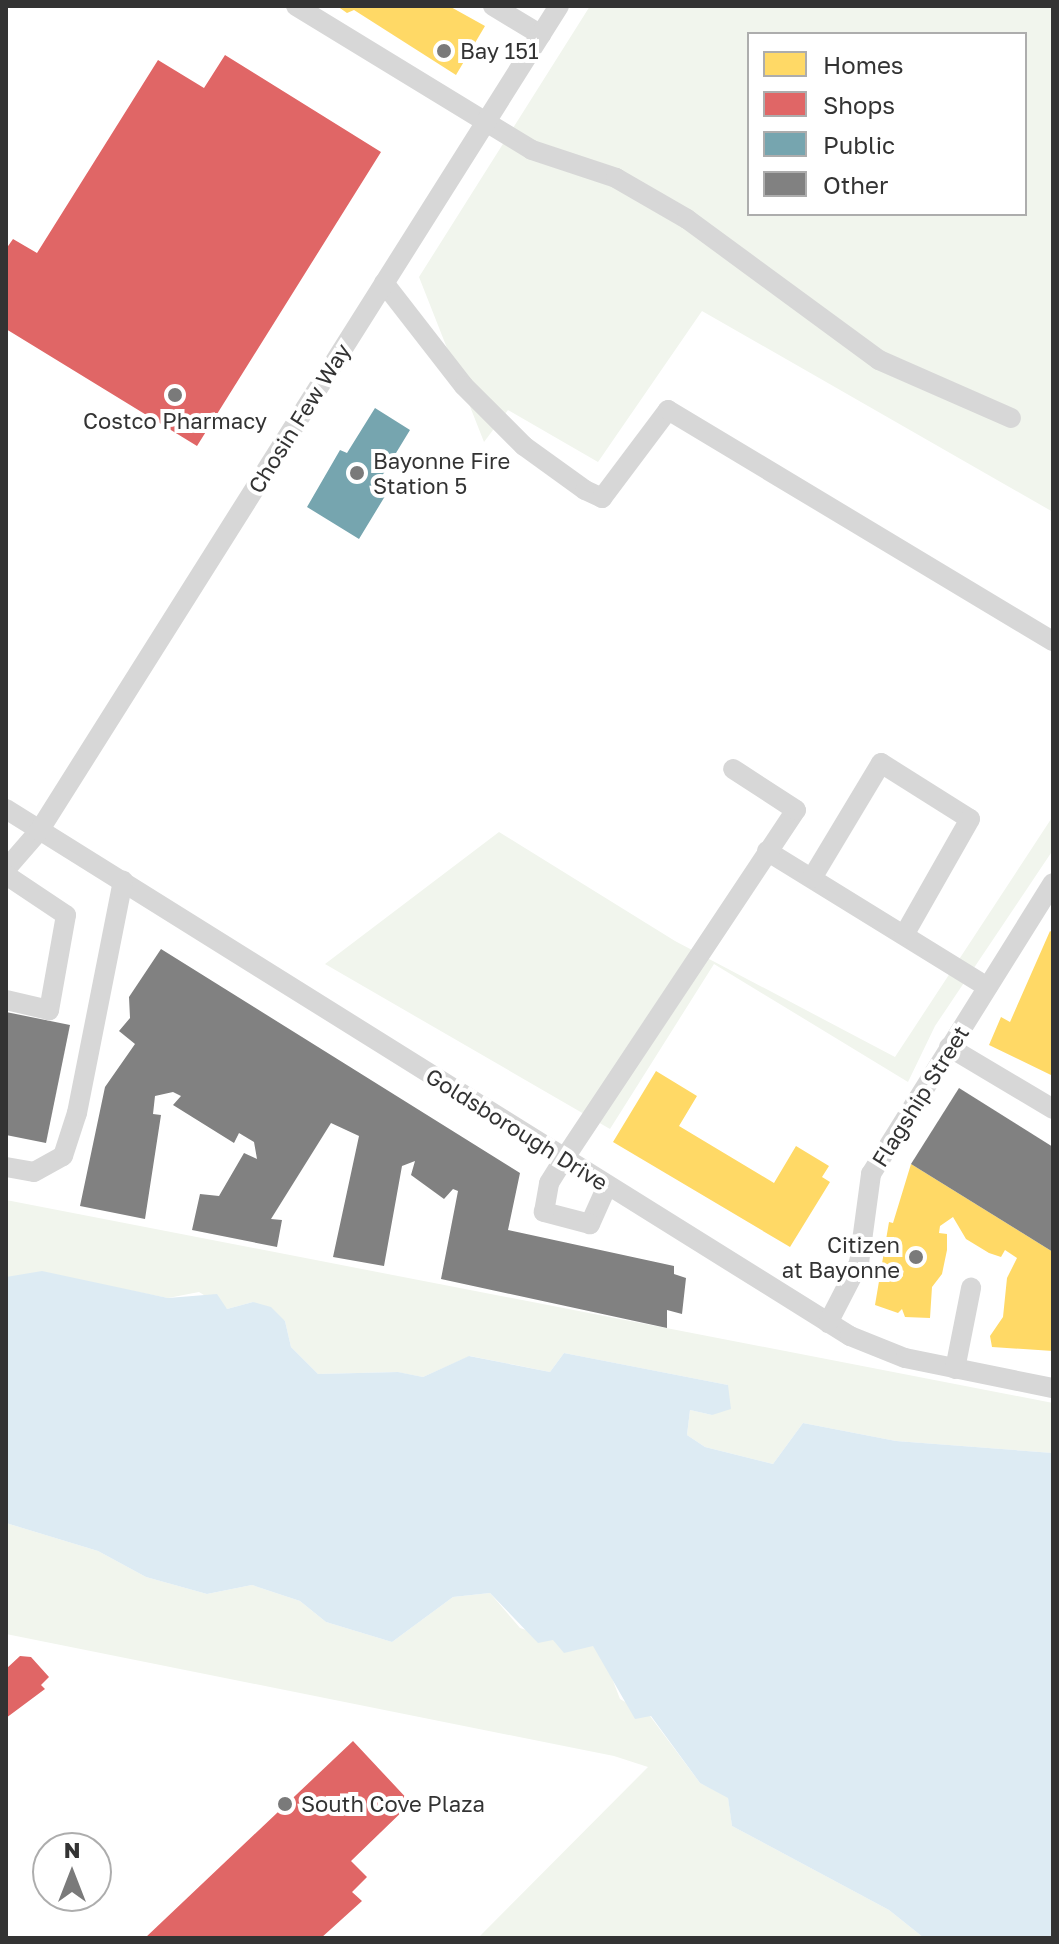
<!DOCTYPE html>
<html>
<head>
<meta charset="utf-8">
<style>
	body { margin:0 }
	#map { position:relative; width:1059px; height:1944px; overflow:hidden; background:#fff; font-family:"Golos Text",sans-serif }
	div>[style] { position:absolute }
	.green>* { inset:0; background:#f1f5ed }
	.water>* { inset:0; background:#ddebf3 }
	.homes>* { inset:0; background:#ffd966 }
	.shops>* { inset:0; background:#e06666 }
	.public>* { inset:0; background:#76a5af }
	.building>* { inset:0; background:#818181 }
	.minor>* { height:20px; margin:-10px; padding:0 10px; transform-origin:10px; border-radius:10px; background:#d7d7d7 }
	.dots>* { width:22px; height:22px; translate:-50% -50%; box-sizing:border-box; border:4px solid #fff; border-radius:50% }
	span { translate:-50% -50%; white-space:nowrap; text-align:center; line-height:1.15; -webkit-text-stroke:8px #fff; paint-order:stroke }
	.poi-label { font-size:22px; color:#333 }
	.left { translate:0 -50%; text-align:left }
	.right { translate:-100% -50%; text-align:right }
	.street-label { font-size:22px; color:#333 }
	.frame { position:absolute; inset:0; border:8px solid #333; pointer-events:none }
	.legend { position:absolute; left:747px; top:32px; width:280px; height:184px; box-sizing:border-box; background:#fff; border:2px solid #adadad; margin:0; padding:10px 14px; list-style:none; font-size:24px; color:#333 }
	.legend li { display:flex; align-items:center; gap:16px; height:40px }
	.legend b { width:40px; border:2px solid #adadad }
	.north { position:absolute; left:32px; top:1832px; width:80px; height:80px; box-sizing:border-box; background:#fff; border:2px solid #adadad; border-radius:50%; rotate:0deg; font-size:22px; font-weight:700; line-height:32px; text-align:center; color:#333 }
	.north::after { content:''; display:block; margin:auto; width:28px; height:36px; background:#7a7a7a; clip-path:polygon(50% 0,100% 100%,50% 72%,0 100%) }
</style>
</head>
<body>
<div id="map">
	<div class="green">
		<i style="clip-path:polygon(evenodd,590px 6px,1053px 6px,1053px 512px,702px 311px,598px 462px,508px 410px,484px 442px,419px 277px,590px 6px,749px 34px,1025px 34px,1025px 214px,749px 214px,749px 34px)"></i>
		<i style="clip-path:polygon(1053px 816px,1053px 850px,935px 1026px,908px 1082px,714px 964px,610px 1129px,325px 964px,499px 832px,675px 941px,895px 1057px)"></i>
		<i style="clip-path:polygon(6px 1200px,1053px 1403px,1053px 1453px,896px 1441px,803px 1423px,773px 1464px,705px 1447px,687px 1435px,690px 1410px,712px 1415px,728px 1385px,564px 1353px,550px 1372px,470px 1356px,423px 1377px,397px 1372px,318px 1374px,291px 1347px,285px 1321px,253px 1302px,227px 1309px,199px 1292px,168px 1298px,113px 1287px,6px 1277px)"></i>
		<i style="clip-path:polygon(6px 1523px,98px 1551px,146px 1577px,207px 1594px,252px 1585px,300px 1601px,326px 1622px,392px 1642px,453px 1597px,490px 1593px,520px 1628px,553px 1639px,564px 1652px,593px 1645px,605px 1660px,620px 1699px,650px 1716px,700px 1783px,728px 1797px,732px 1826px,889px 1910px,924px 1938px,478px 1938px,648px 1767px,614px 1756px,6px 1634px)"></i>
	</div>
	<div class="water">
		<i style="clip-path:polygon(42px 1271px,168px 1298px,217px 1294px,227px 1309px,253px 1302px,271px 1307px,285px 1321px,291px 1347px,318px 1374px,398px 1372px,423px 1377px,469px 1356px,550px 1372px,564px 1353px,728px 1385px,731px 1409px,712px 1415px,690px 1410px,687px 1435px,705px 1447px,773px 1464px,803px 1423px,896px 1441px,1053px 1453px,1053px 1938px,924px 1938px,889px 1910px,732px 1826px,728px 1798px,700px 1783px,651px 1716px,635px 1719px,593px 1646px,564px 1653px,553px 1640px,538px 1643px,490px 1593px,453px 1597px,392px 1642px,326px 1622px,300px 1601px,252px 1585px,207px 1594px,146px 1577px,98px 1551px,6px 1523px,6px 1277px)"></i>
	</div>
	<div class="homes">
		<i style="clip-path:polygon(337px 6px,449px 6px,485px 26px,456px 75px,354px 10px,347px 13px)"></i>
		<i style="clip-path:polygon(1050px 931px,1053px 933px,1053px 1076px,989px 1045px,1001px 1017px,1010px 1022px)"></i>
		<i style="clip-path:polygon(656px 1071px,697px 1096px,679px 1126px,774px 1183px,796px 1146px,829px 1166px,822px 1177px,830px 1182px,790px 1247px,613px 1142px)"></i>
		<i style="clip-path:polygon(911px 1164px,1053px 1252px,1053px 1351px,992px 1347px,990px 1336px,1003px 1317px,1007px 1278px,1017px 1258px,1005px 1250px,1001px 1257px,989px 1253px,966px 1239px,953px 1217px,940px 1226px,939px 1233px,947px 1234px,947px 1250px,942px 1274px,932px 1287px,930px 1318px,905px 1317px,902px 1309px,898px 1313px,875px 1305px,889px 1222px,893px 1223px)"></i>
	</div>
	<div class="shops">
		<i style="clip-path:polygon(225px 55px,381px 152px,197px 446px,6px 329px,6px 249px,13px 239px,37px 253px,158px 60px,204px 88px)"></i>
		<i style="clip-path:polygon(20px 1656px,31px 1657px,49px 1677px,41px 1685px,45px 1689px,6px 1718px,6px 1669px)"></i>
		<i style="clip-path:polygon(353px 1741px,411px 1803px,351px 1861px,367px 1877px,352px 1892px,362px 1901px,321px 1938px,145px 1938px)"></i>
	</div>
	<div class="public">
		<i style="clip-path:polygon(375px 408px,410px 430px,382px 476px,393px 483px,359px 539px,307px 507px,340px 450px,347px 453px)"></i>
	</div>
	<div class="building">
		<i style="clip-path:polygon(161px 949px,520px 1173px,508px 1230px,674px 1266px,674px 1274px,686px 1278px,682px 1314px,667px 1310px,667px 1328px,441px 1279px,458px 1191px,453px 1189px,444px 1199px,411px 1175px,415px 1161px,402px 1166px,384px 1266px,333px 1257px,359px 1136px,331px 1123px,271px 1219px,282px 1220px,277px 1247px,192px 1230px,200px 1194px,219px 1196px,244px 1153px,257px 1159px,254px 1142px,239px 1133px,234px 1143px,173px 1105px,181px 1096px,173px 1092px,155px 1096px,153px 1114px,161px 1115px,145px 1219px,80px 1206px,105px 1087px,135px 1044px,119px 1031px,130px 1018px,129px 997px)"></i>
		<i style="clip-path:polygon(6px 1012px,70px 1025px,46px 1143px,6px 1135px)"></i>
		<i style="clip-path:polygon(959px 1088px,1053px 1147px,1053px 1252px,911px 1164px)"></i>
	</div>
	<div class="minor">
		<i style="left:296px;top:6px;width:276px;rotate:31.4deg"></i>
		<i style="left:532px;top:150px;width:89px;rotate:18.4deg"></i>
		<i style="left:616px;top:178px;width:82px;rotate:30deg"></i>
		<i style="left:687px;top:219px;width:238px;rotate:36.3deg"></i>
		<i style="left:879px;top:360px;width:144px;rotate:23.7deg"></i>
		<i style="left:493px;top:6px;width:56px;rotate:31.1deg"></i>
		<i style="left:384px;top:283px;width:130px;rotate:52.2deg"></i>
		<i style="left:464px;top:386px;width:85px;rotate:45deg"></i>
		<i style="left:524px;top:446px;width:75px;rotate:35.8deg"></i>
		<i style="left:585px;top:490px;width:19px;rotate:25deg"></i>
		<i style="left:602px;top:498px;width:110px;rotate:-53.1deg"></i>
		<i style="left:668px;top:410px;width:449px;rotate:31deg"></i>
		<i style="left:6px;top:809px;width:995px;rotate:31.98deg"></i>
		<i style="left:850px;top:1336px;width:59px;rotate:21.8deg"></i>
		<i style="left:905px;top:1358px;width:151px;rotate:11.5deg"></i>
		<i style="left:767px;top:851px;width:259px;rotate:31.7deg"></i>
		<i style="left:6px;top:869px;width:50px;rotate:-49deg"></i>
		<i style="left:39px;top:831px;width:975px;rotate:-57.78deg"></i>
		<i style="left:6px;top:875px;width:72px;rotate:33.7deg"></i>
		<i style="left:66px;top:915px;width:97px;rotate:100.1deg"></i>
		<i style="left:49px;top:1010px;width:44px;rotate:-166.9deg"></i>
		<i style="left:812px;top:878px;width:134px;rotate:-59deg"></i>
		<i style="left:881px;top:763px;width:105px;rotate:32.2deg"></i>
		<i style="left:970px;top:819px;width:133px;rotate:119.6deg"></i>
		<i style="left:949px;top:1047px;width:121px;rotate:30.8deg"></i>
		<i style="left:6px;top:1167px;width:28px;rotate:10deg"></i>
		<i style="left:34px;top:1172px;width:33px;rotate:-29deg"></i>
		<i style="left:63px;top:1156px;width:45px;rotate:-72deg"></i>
		<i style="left:77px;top:1113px;width:237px;rotate:-78.8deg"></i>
		<i style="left:607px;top:1186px;width:42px;rotate:114.1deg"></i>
		<i style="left:590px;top:1224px;width:48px;rotate:-165.4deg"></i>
		<i style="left:544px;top:1212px;width:29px;rotate:-80deg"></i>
		<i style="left:549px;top:1183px;width:28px;rotate:-58deg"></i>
		<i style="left:564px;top:1159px;width:419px;rotate:-56.4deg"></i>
		<i style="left:796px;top:810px;width:75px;rotate:-146.9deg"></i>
		<i style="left:828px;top:1323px;width:68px;rotate:-62.7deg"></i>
		<i style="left:859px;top:1263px;width:90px;rotate:-82.3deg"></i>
		<i style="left:871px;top:1174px;width:343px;rotate:-58deg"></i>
		<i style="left:955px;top:1369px;width:83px;rotate:-78.8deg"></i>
	</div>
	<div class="dots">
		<i style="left:444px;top:51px;background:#7a7a7a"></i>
		<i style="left:175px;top:395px;background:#7a7a7a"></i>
		<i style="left:357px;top:473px;background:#7a7a7a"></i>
		<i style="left:916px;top:1257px;background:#7a7a7a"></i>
		<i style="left:285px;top:1804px;background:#7a7a7a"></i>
	</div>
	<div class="poi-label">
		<span class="left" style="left:460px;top:51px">Bay 151</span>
		<span style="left:175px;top:421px">Costco Pharmacy</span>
		<span class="left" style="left:373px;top:473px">Bayonne Fire<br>Station 5</span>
		<span class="right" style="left:900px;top:1257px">Citizen<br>at Bayonne</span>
		<span class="left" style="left:301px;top:1804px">South Cove Plaza</span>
	</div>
	<div class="street-label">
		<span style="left:299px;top:418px;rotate:-58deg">Chosin Few Way</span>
		<span style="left:920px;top:1096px;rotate:-58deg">Flagship Street</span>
		<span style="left:517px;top:1129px;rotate:32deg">Goldsborough Drive</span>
	</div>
	<div class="frame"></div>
	<ul class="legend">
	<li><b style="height:22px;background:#ffd966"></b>Homes</li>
	<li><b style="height:22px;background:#e06666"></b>Shops</li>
	<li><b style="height:22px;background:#76a5af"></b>Public</li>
	<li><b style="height:22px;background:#818181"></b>Other</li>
	</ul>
	<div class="north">N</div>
</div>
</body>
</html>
